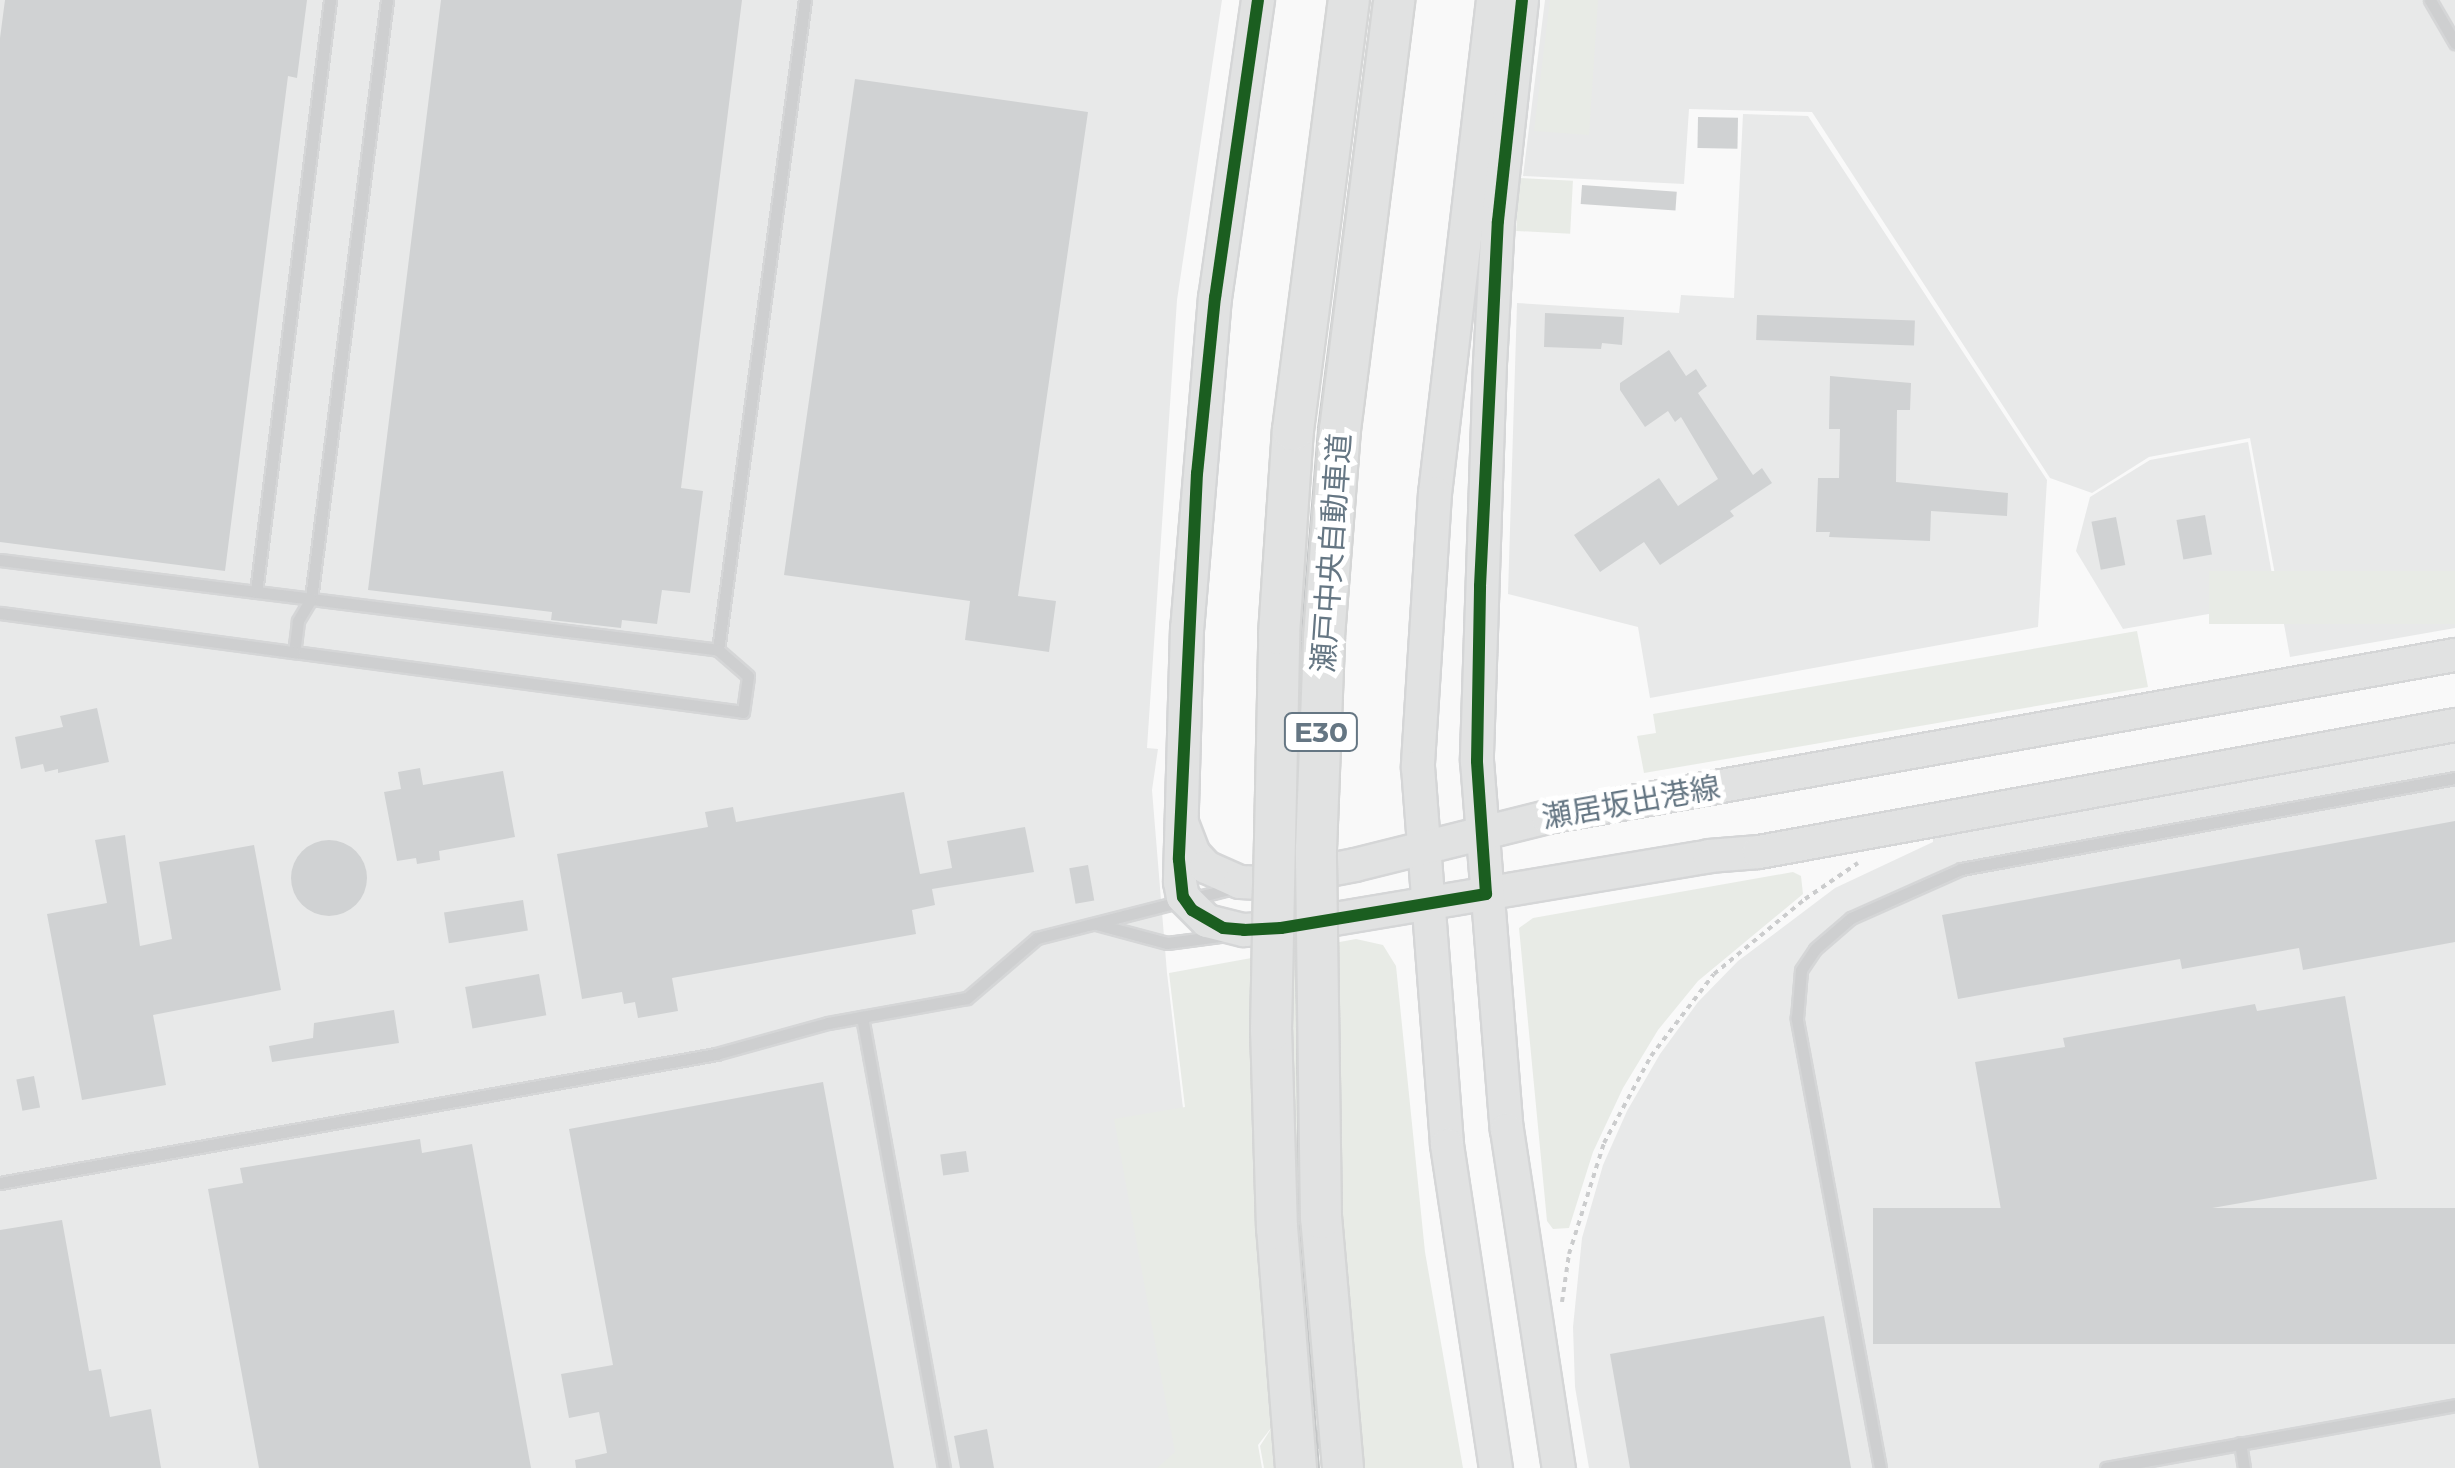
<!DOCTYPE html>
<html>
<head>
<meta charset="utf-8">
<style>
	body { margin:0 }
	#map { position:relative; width:2455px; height:1468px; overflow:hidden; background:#f9f9f9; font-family:Montserrat,"Noto Sans JP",sans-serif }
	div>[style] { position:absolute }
	.built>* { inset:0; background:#e8e9e9 }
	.green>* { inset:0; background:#e8ebe6; transform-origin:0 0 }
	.building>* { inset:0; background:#d0d2d3; transform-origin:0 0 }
	.round { border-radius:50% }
	.path>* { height:4px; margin-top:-2px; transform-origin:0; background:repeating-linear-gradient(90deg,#cbcccd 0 5px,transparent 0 10px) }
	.roads { filter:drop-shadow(2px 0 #d5d6d7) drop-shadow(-2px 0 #d5d6d7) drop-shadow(0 2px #d5d6d7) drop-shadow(0 -2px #d5d6d7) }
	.lane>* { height:11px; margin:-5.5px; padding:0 5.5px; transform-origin:5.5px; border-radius:5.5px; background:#cecfd0 }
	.secondary>* { height:32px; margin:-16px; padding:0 16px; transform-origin:16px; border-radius:16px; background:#e1e2e2 }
	.rail>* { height:10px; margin-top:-5px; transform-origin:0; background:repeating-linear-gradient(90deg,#fff 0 19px,#c3c5c6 0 38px); box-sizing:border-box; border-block:2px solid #c3c5c6 }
	.bridges { filter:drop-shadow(2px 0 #d5d6d6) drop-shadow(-2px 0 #d5d6d6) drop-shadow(0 2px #d5d6d6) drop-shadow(0 -2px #d5d6d6) }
	.highway-bridge>* { height:40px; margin:-20px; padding:0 20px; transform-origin:20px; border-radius:20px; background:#e1e2e2 }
	.cycleway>* { height:12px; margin:-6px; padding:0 6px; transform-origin:6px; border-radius:6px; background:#1b5e20 }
	span { translate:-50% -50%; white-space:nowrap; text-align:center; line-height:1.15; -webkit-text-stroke:10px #fff; paint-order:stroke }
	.shield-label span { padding:2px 8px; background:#fff; border:2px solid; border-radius:8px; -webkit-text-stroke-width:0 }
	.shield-label { font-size:28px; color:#657683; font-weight:700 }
	.street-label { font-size:30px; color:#657683 }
</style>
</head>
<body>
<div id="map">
	<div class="built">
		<i style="clip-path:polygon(0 0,1222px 0,1177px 300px,1147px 748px,1158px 749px,1152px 790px,1167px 973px,1187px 1142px,1237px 1468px,0 1468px)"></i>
		<i style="clip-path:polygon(1545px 0,2455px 0,2455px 628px,2290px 657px,2250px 438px,2149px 457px,2092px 493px,2050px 478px,1812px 112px,1689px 109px,1684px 184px,1523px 176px)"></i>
		<i style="clip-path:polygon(1743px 114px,1808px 116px,2047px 480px,2038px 627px,1650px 698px,1638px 627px,1508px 594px,1517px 303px,1679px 313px,1681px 295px,1734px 298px)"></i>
		<i style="clip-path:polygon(2248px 442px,2277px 602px,2123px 629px,2076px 551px,2090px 497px,2150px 460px)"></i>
		<i style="clip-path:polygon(2455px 740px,2455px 1468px,1589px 1468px,1575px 1387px,1573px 1327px,1582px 1238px,1603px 1165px,1627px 1111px,1660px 1054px,1698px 1002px,1738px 961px,1835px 888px,1933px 842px,1933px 836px)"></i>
	</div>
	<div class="green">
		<i style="clip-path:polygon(1550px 0,1598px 0,1589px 135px,1534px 131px)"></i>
		<i style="left:1519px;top:178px;width:54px;height:53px;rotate:3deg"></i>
		<i style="left:2455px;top:571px;width:53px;height:246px;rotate:90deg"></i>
		<i style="clip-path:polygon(2137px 631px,2148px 687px,1644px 773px,1637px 736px,1656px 733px,1653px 714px)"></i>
		<i style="clip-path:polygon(1793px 872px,1801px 876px,1803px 894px,1698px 981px,1658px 1030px,1623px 1088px,1593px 1152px,1569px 1228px,1553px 1229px,1547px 1221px,1519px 928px,1533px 918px)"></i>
		<i style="clip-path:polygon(1356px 939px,1383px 945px,1396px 966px,1425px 1252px,1463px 1468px,1264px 1468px,1260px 1446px,1274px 1424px,1258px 1445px,1262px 1468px,1157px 1468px,1175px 1452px,1114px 1119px,1185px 1107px,1169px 973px)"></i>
	</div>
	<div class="building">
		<i style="clip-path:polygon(5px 0,307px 0,297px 78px,288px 76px,225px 571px,0 542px,0 38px)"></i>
		<i style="clip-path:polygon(441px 0,742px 0,681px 488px,703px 491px,690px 593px,662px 590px,657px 624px,622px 620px,621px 628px,551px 620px,552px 612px,368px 590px)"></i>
		<i style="clip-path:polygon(855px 79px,1088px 112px,1018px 596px,1056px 601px,1049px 652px,965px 640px,970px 601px,784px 575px)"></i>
		<i style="left:1698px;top:117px;width:40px;height:31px;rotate:1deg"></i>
		<i style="left:1582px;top:185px;width:95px;height:19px;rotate:4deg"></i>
		<i style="clip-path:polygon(1545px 313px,1624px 317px,1622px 345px,1602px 343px,1601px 349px,1544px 347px)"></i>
		<i style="left:1757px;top:315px;width:158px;height:25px;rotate:2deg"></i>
		<i style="clip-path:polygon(1669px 350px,1686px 376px,1696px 369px,1707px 386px,1698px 393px,1753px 475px,1762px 468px,1772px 483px,1730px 511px,1734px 516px,1660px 565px,1644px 542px,1600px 572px,1574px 535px,1659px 478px,1678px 506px,1718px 479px,1681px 417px,1675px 422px,1668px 411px,1645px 427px,1620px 390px,1620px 383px)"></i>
		<i style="clip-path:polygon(1830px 376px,1911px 383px,1910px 410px,1897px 410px,1896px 482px,2008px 493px,2007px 516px,1931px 511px,1930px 541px,1829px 537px,1830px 532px,1816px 532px,1818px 478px,1839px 478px,1840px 429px,1829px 429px)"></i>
		<i style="left:2205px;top:515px;width:40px;height:29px;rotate:80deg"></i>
		<i style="left:2116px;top:517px;width:49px;height:25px;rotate:79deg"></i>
		<i style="clip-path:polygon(97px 708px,109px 762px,58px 773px,58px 769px,45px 772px,43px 764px,21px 769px,15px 737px,63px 727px,60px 716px)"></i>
		<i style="clip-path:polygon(420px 768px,423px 785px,503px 771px,515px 837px,439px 851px,440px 860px,417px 864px,416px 858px,397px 861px,384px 792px,401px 789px,398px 772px)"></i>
		<i style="clip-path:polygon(904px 792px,920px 874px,952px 868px,947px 841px,1025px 827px,1034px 872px,932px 889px,935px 905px,912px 910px,916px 934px,672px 978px,678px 1011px,638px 1018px,635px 1002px,624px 1004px,622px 992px,582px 999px,557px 854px,708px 827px,705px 812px,733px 807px,736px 822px)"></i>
		<i style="clip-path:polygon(2455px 821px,2455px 942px,2303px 970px,2299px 948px,2182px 969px,2180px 959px,1958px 999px,1942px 915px)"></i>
		<i style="clip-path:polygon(125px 835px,140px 946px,172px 939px,159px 862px,254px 845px,281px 990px,153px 1015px,166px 1085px,82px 1100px,47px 914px,107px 903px,95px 840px)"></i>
		<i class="round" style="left:291px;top:840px;width:76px;height:76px"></i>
		<i style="left:1088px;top:865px;width:36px;height:19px;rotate:80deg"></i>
		<i style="left:523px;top:900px;width:31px;height:80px;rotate:81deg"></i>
		<i style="left:539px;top:974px;width:42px;height:75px;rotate:80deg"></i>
		<i style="clip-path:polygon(2345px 996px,2377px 1179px,2007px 1244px,1975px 1062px,2065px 1047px,2063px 1038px,2255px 1004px,2257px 1011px)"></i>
		<i style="clip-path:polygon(394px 1010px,399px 1043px,272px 1062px,269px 1046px,313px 1038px,314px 1023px)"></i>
		<i style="left:34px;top:1076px;width:32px;height:18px;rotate:79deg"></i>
		<i style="clip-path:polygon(823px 1082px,894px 1468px,576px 1468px,575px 1460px,607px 1453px,599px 1412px,569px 1418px,561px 1374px,613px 1365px,569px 1129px)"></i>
		<i style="clip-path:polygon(420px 1139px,422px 1153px,472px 1144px,531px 1468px,259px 1468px,208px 1189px,243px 1183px,240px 1168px)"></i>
		<i style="left:966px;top:1151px;width:21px;height:26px;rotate:82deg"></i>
		<i style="left:2455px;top:1208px;width:136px;height:582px;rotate:90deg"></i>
		<i style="clip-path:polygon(62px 1220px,89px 1371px,101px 1369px,110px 1417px,151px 1409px,161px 1468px,0 1468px,0 1230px)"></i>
		<i style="clip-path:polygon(1824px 1316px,1851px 1468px,1630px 1468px,1610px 1354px)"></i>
		<i style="clip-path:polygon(987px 1429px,994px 1468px,960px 1468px,954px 1436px)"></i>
	</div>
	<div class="path">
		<i style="left:1562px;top:1302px;width:49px;rotate:-81.7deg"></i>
		<i style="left:1569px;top:1254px;width:116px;rotate:-72.5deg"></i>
		<i style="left:1604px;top:1143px;width:99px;rotate:-61.6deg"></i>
		<i style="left:1651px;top:1056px;width:103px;rotate:-52.5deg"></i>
		<i style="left:1714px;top:974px;width:118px;rotate:-39.5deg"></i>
		<i style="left:1805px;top:899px;width:64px;rotate:-34.2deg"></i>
	</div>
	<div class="roads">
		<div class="lane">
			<i style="left:387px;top:0;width:604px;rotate:97.23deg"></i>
			<i style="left:311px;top:599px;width:410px;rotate:7.1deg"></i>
			<i style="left:718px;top:650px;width:656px;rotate:-82.38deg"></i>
			<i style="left:2430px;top:0;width:50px;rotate:59.8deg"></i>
			<i style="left:0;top:560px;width:313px;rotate:7.1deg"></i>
			<i style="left:311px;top:599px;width:26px;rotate:121deg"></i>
			<i style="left:298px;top:621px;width:31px;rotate:97deg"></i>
			<i style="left:294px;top:652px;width:453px;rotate:7.6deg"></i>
			<i style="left:743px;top:712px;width:36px;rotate:-82deg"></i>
			<i style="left:748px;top:676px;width:40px;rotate:-139deg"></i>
			<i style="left:256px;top:592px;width:597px;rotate:-82.87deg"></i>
			<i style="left:0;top:613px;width:297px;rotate:7.6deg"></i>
			<i style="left:1096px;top:924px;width:73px;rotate:15deg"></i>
			<i style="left:1167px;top:943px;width:53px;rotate:-7.5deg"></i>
			<i style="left:862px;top:1017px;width:458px;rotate:79.7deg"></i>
			<i style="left:0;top:1183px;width:728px;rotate:-10.21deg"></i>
			<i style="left:716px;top:1054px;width:116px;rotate:-15.5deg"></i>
			<i style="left:828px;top:1023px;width:141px;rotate:-10.2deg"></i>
			<i style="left:967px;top:998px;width:92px;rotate:-40.6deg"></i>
			<i style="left:1037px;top:938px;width:202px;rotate:-14.3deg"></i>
			<i style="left:2240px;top:1443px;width:25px;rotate:81deg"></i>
			<i style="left:1880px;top:1468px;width:458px;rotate:-100.5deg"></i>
			<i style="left:1797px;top:1018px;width:48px;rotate:-85.2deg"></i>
			<i style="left:1801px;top:970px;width:25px;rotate:-56deg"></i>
			<i style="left:1815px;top:949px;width:48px;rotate:-40.7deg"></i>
			<i style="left:1851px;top:918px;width:120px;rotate:-24deg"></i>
			<i style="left:1961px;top:869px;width:502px;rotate:-10.44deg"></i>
			<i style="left:2106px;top:1468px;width:355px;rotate:-10.2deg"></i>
		</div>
		<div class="secondary">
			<i style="left:1258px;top:0;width:300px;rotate:98.2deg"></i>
			<i style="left:1215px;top:297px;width:332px;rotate:94.8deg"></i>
			<i style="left:1187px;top:628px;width:254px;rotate:91.6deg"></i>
			<i style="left:1180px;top:882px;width:15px;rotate:79deg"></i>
			<i style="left:1183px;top:897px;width:34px;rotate:45deg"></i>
			<i style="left:1207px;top:921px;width:38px;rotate:14deg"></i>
			<i style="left:1244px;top:930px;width:37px;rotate:-3deg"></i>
			<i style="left:1281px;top:928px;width:434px;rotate:-9.5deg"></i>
			<i style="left:1709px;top:856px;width:50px;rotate:-4.6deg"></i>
			<i style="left:1759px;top:852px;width:707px;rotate:-10.34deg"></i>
			<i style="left:1493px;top:0;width:496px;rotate:96.7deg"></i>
			<i style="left:1435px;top:493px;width:275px;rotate:93.6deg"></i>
			<i style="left:1418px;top:767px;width:379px;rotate:85.6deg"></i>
			<i style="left:1447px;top:1145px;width:327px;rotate:81.4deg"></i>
			<i style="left:1522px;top:0;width:222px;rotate:96.2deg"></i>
			<i style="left:1498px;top:221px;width:141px;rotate:93.2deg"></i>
			<i style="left:1490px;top:362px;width:399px;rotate:91.9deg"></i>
			<i style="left:1477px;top:761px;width:370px;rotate:85.4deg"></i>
			<i style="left:1507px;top:1130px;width:342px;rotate:81.3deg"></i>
			<i style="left:1182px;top:823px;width:33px;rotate:69deg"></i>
			<i style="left:1194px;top:854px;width:18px;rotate:47deg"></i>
			<i style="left:1206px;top:867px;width:37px;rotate:24deg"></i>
			<i style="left:1240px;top:882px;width:21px;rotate:3deg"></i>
			<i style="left:1261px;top:883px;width:96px;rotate:-10.8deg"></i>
			<i style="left:1355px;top:865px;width:199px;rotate:-14deg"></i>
			<i style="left:1548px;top:817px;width:921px;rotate:-10.13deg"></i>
		</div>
	</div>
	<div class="rail">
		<i style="left:1323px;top:1468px;width:248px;rotate:-94.6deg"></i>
		<i style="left:1303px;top:1221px;width:371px;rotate:-90.6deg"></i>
		<i style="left:1299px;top:850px;width:208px;rotate:-88.3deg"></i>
		<i style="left:1305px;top:642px;width:214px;rotate:-85.4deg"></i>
		<i style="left:1322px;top:429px;width:433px;rotate:-82.7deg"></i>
	</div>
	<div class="bridges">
		<div class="highway-bridge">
			<i style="left:1296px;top:1468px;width:240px;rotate:-94.5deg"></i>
			<i style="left:1277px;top:1229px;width:199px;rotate:-91.7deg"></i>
			<i style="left:1271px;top:1030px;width:396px;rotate:-88.8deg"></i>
			<i style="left:1279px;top:634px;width:204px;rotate:-86.1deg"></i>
			<i style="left:1293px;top:430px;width:434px;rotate:-82.6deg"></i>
			<i style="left:1343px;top:1468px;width:251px;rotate:-95deg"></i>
			<i style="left:1321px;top:1218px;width:368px;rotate:-90.8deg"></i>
			<i style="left:1316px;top:850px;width:213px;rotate:-87.8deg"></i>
			<i style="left:1324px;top:637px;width:208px;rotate:-85.6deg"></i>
			<i style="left:1340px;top:430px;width:433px;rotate:-82.8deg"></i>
		</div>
	</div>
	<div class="cycleway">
		<i style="left:1258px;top:0;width:300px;rotate:98.2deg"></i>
		<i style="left:1215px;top:297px;width:177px;rotate:95.8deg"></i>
		<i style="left:1197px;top:473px;width:387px;rotate:92.7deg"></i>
		<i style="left:1179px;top:860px;width:37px;rotate:84deg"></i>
		<i style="left:1183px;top:897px;width:16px;rotate:55deg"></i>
		<i style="left:1192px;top:910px;width:36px;rotate:30deg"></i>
		<i style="left:1223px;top:928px;width:21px;rotate:5deg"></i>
		<i style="left:1244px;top:930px;width:37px;rotate:-3deg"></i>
		<i style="left:1281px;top:928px;width:208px;rotate:-9.4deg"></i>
		<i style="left:1486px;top:894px;width:133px;rotate:-93.9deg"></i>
		<i style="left:1477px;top:761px;width:175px;rotate:-89deg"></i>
		<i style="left:1480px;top:586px;width:365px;rotate:-87.2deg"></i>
		<i style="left:1498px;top:221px;width:222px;rotate:-83.8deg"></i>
	</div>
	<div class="shield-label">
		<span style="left:1321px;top:732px">E30</span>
	</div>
	<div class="street-label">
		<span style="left:1332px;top:553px;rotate:-86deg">瀬戸中央自動車道</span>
		<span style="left:1631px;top:803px;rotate:-10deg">瀬居坂出港線</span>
	</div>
</div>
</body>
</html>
